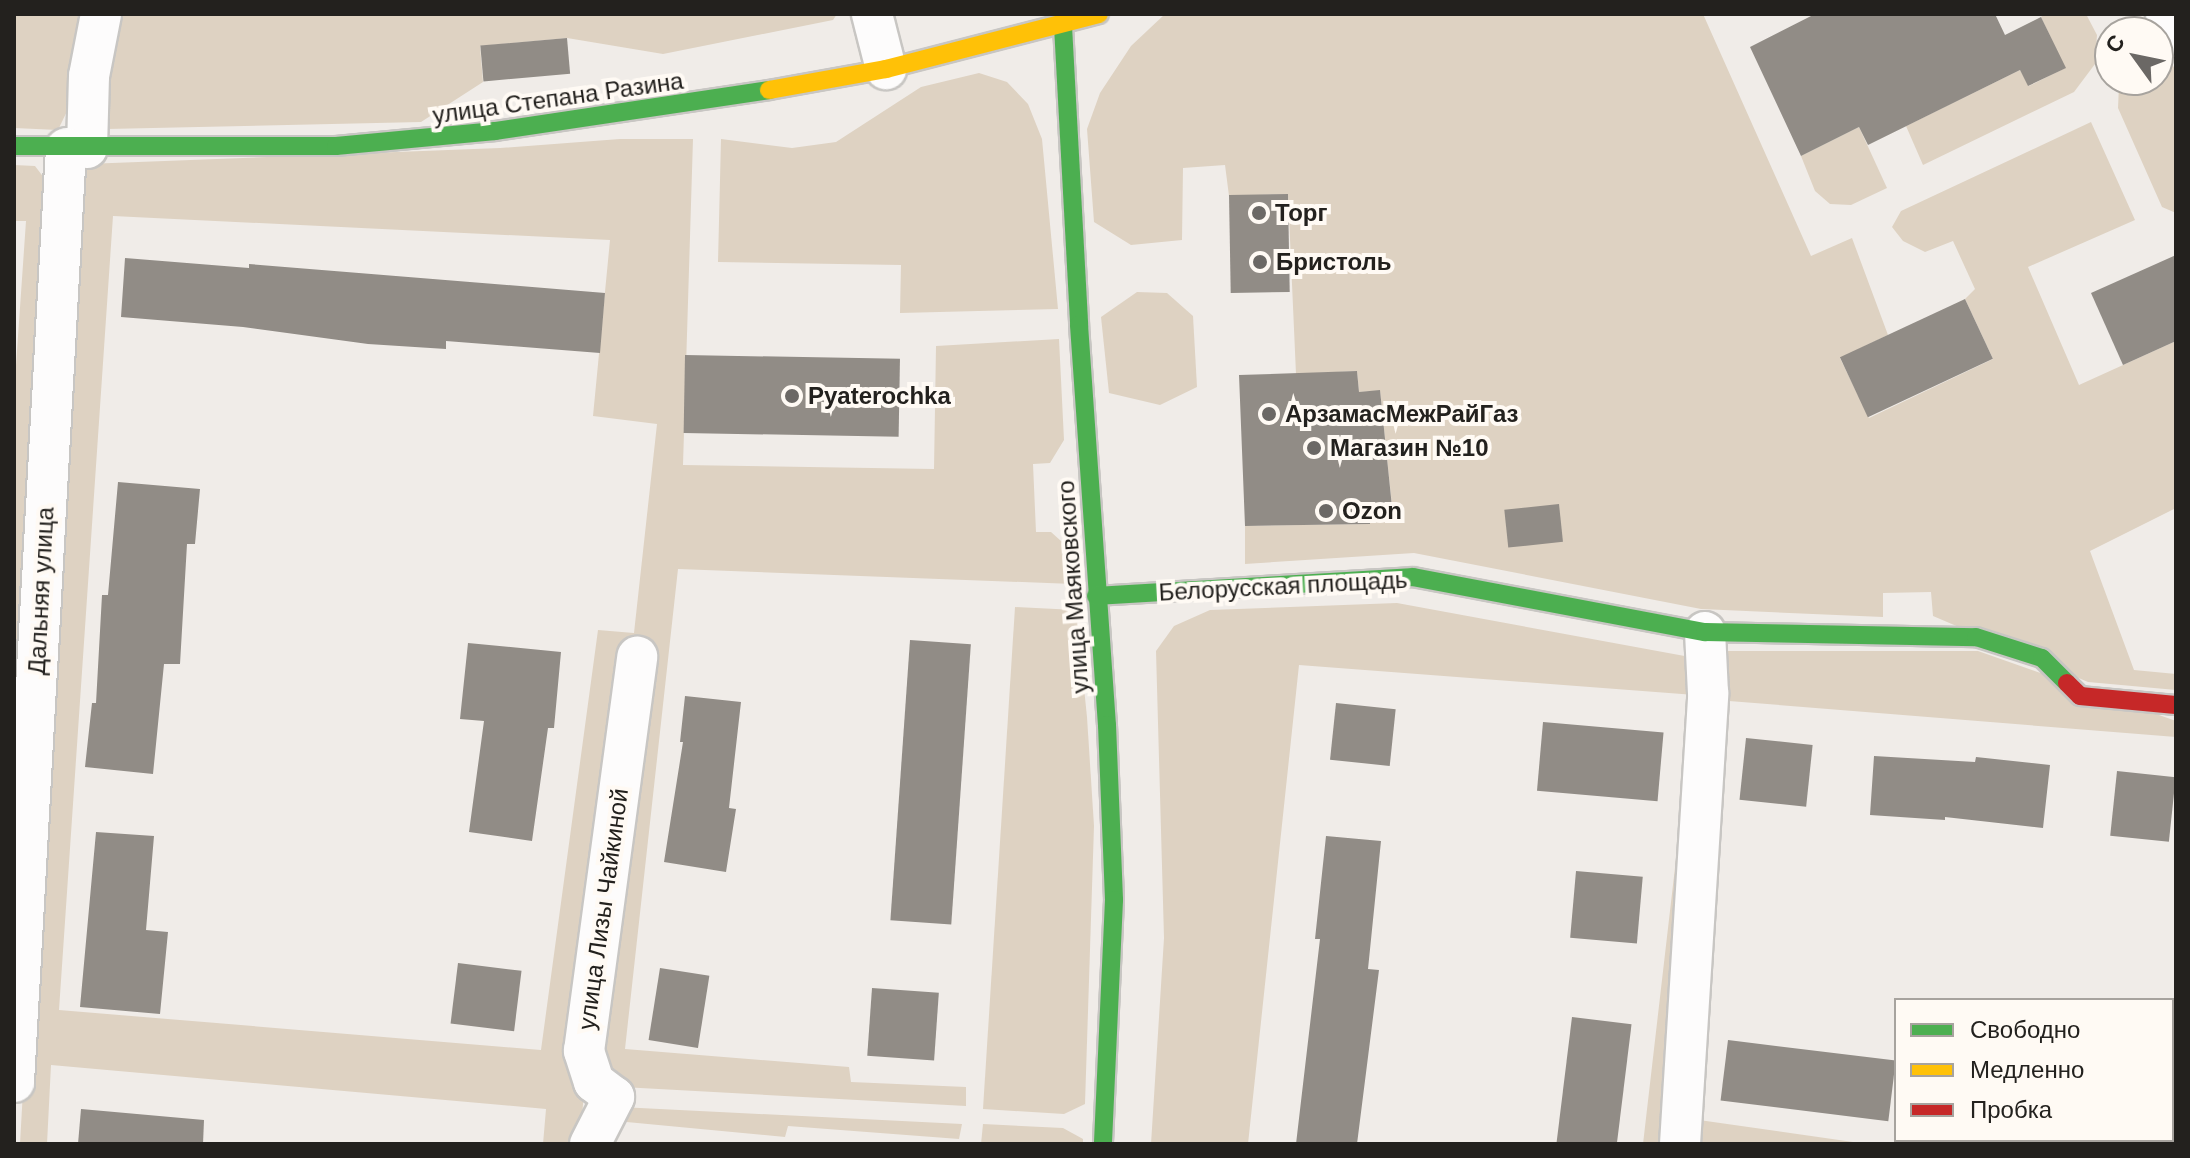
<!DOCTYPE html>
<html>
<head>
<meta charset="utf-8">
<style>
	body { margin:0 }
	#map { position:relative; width:2190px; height:1158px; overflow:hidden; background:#f0ece8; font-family:Helvetica,sans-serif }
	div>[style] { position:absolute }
	.green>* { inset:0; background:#ded2c2 }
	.building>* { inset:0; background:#918c86; transform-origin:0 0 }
	.roads { filter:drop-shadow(2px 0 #c8c6c3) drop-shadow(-2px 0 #c8c6c3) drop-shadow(0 2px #c8c6c3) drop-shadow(0 -2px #c8c6c3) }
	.street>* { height:40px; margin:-20px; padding:0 20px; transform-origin:20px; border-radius:20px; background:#fdfcfc }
	.fast>* { height:18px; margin:-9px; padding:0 9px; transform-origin:9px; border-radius:9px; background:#4caf50 }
	.slow>* { height:18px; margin:-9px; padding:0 9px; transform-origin:9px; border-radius:9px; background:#ffc107 }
	.jam>* { height:18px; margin:-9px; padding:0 9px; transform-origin:9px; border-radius:9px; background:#c62828 }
	.dots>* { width:22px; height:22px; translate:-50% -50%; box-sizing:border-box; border:4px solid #fffaf4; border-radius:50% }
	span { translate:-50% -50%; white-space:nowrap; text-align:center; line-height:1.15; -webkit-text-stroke:8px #fffaf4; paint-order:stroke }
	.street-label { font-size:24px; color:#23211e }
	.poi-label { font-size:24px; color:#23211e; font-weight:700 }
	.left { translate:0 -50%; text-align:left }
	.frame { position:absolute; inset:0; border:16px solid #23211e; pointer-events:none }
	.legend { position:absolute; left:1894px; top:998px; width:280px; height:144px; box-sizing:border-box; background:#fffaf4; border:2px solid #a7a39e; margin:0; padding:10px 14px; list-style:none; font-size:24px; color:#23211e }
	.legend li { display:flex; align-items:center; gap:16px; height:40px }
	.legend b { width:40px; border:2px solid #a7a39e }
	.north { position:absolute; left:2094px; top:16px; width:80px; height:80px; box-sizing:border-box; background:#fffaf4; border:2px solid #a7a39e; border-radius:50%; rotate:303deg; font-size:22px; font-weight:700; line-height:32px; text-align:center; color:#23211e }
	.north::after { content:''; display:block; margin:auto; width:28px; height:36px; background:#6b6865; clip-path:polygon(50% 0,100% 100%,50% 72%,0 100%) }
</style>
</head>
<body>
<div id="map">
	<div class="green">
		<i style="clip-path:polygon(14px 14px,87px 14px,70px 105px,58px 130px,14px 128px)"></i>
		<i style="clip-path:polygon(111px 14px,837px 14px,833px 20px,663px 54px,567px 38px,480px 46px,483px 82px,421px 122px,107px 129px)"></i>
		<i style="clip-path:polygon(1165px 14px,1703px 14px,1811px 256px,1852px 238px,1888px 335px,1840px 358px,1869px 418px,1993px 359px,1965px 299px,1975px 289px,1953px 241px,1925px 252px,1903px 241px,1892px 227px,1901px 211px,2091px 122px,2135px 220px,2028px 267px,2079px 385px,2176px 341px,2176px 508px,2090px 551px,2134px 670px,2176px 674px,2176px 690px,2088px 682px,1933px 616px,1931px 592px,1883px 593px,1883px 617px,1701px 609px,1414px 553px,1245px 564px,1245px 526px,1369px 524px,1371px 504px,1392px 506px,1380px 391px,1359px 392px,1357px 371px,1296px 374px,1288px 194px,1229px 196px,1225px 165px,1183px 168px,1182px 240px,1131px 245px,1094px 222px,1087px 129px,1100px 93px,1131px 46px)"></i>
		<i style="clip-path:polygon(2045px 14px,2086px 14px,2097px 35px,2095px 64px,2074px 92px,1923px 165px,1906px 126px,2020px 70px,2029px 86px,2065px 68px,2041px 17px)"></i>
		<i style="clip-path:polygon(2169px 57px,2176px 72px,2176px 213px,2162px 207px,2118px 108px,2119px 85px,2126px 80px,2158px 80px,2158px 61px)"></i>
		<i style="clip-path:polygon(979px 73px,1007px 82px,1028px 104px,1042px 139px,1058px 309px,900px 313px,901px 265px,718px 262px,721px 139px,792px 148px,836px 142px,921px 87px)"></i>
		<i style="clip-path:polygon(1859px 127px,1887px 188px,1851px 205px,1830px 204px,1815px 191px,1801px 156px)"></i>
		<i style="clip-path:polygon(evenodd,620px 139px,693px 139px,683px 465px,934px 469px,936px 346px,1059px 339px,1064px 440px,1050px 463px,1033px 464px,1036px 532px,1051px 532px,1071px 550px,1073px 584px,678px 569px,625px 1049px,849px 1067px,851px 1082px,966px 1087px,966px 1106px,622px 1087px,584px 1091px,580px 1144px,543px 1144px,546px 1109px,51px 1065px,47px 1144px,20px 1144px,74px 181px,86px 164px,500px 148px,620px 139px,113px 216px,610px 240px,593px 416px,657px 424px,634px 633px,598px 630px,541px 1050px,59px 1010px,113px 216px)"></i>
		<i style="clip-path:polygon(14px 165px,35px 166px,51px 187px,14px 884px,14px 394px,26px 221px,14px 221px)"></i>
		<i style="clip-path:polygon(1137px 292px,1167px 293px,1193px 316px,1197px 387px,1160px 405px,1109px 393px,1101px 317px)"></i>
		<i style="clip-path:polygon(1397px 603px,1690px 657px,1695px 695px,1665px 1144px,1643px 1144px,1695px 695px,1299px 665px,1248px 1144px,1151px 1144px,1164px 938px,1156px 651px,1174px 626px,1210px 610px)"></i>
		<i style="clip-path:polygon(1015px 607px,1076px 610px,1087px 717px,1094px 826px,1085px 1104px,1064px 1114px,983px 1109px)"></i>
		<i style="clip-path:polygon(1718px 651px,1978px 651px,2176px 721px,2176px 737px,1729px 701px,1710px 909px)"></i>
		<i style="clip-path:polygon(620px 1107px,962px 1124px,959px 1139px,788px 1126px,785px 1137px,616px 1121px,613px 1144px,599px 1144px)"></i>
		<i style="clip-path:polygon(1692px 1119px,1867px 1144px,1692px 1144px)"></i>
		<i style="clip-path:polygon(983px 1124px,1063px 1128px,1083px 1139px,1083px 1144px,981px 1144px)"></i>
	</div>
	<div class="building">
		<i style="clip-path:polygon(1815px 14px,1995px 14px,2005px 35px,2041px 17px,2066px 68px,2028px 86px,2020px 70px,1868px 145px,1859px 127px,1801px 156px,1750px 47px)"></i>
		<i style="left:567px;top:38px;width:36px;height:87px;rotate:85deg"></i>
		<i style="left:1288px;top:194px;width:98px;height:59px;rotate:89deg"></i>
		<i style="clip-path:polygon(2176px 255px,2176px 341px,2123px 365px,2091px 293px)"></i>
		<i style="clip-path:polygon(125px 258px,249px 268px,249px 264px,605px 293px,600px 353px,446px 341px,446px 349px,368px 344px,243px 327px,121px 317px)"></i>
		<i style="left:1965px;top:299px;width:66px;height:138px;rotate:65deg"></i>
		<i style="left:685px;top:355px;width:215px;height:78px;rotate:1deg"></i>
		<i style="clip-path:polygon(1357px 371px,1359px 392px,1380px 390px,1392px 507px,1371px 504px,1370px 524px,1245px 526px,1239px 375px)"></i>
		<i style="clip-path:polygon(118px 482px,200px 489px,195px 544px,187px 544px,180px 664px,164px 664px,153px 774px,85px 767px,92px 703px,96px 703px,102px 595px,108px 595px)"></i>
		<i style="left:1559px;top:504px;width:38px;height:55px;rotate:84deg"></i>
		<i style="left:910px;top:640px;width:61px;height:281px;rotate:4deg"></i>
		<i style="clip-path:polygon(468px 643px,561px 652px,554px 728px,548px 728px,532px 841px,469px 832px,484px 721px,460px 719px)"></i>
		<i style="clip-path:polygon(685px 696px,741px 702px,729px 808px,736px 809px,726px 872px,664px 862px,683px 742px,680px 742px)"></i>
		<i style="left:1336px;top:703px;width:60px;height:57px;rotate:6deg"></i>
		<i style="left:1543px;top:722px;width:121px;height:69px;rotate:5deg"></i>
		<i style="left:1746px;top:738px;width:67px;height:62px;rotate:6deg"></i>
		<i style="clip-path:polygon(1874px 756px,1975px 762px,1976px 757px,2050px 765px,2043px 828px,1945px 817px,1945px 820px,1870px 815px)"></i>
		<i style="left:2117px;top:771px;width:59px;height:65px;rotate:6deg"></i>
		<i style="clip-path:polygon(96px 832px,154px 836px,146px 930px,168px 932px,160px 1014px,80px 1007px)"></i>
		<i style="clip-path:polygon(1326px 836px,1381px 841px,1368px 969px,1379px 970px,1357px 1144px,1296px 1144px,1320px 939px,1315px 939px)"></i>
		<i style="left:1576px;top:871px;width:67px;height:67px;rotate:5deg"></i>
		<i style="left:458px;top:963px;width:64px;height:61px;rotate:7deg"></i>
		<i style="left:660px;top:968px;width:50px;height:73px;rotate:9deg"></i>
		<i style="left:872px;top:988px;width:67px;height:68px;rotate:4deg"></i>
		<i style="left:1572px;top:1017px;width:60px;height:128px;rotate:7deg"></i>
		<i style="left:1728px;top:1040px;width:169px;height:61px;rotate:7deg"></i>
		<i style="clip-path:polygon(81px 1109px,204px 1120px,203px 1144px,78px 1144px)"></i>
	</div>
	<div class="roads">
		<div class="street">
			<i style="left:872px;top:14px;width:57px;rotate:75.7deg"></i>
			<i style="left:2166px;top:14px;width:24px;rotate:66deg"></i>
			<i style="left:87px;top:148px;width:72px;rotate:-88.4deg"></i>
			<i style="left:89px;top:76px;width:63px;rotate:-79deg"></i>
			<i style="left:14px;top:1082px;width:935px;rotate:-86.81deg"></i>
			<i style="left:590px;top:1144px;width:53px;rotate:-62.9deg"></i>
			<i style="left:614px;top:1097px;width:25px;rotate:-143deg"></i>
			<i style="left:594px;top:1082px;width:33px;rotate:-108deg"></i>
			<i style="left:584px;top:1051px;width:398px;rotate:-82.3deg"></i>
			<i style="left:1680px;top:1144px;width:452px;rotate:-86.4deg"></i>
			<i style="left:1708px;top:693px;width:61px;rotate:-92.8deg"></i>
		</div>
		<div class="fast">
			<i style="left:1063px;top:26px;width:299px;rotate:86.9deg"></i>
			<i style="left:1079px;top:325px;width:401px;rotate:86deg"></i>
			<i style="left:1107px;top:725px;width:175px;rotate:87.7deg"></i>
			<i style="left:1114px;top:900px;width:244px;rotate:92.6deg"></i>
			<i style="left:14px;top:146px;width:322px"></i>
			<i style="left:336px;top:146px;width:160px;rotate:-5.4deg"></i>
			<i style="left:495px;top:131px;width:277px;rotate:-8.5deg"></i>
			<i style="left:1096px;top:596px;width:318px;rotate:-3.4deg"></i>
			<i style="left:1413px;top:577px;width:297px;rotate:10.7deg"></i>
			<i style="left:1705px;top:632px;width:271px;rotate:1.1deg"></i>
			<i style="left:1976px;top:637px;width:69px;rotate:17.7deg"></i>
			<i style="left:2042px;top:658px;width:35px;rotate:45deg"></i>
		</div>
		<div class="slow">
			<i style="left:769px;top:90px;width:119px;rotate:-10.2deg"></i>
			<i style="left:886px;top:69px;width:220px;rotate:-14.5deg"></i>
		</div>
		<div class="jam">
			<i style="left:2067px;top:683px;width:18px;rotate:45deg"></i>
			<i style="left:2080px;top:696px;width:96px;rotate:5.4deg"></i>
		</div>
	</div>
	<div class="dots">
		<i style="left:1259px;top:213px;background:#6b6865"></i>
		<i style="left:1260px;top:262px;background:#6b6865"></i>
		<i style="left:792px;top:396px;background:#6b6865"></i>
		<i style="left:1269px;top:414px;background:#6b6865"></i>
		<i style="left:1314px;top:448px;background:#6b6865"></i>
		<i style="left:1326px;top:511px;background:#6b6865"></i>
	</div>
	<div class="street-label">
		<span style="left:558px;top:98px;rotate:-8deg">улица Степана Разина</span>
		<span style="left:1283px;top:586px;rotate:-3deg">Белорусская площадь</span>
		<span style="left:1073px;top:587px;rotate:-94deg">улица Маяковского</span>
		<span style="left:41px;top:591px;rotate:-87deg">Дальняя улица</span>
		<span style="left:603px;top:909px;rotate:-82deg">улица Лизы Чайкиной</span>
	</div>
	<div class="poi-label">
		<span class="left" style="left:1275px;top:213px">Торг</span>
		<span class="left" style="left:1276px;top:262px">Бристоль</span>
		<span class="left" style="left:808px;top:396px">Pyaterochka</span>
		<span class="left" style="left:1285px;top:414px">АрзамасМежРайГаз</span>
		<span class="left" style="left:1330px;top:448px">Магазин №10</span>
		<span class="left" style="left:1342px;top:511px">Ozon</span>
	</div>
	<div class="frame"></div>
	<ul class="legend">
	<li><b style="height:10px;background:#4caf50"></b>Свободно</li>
	<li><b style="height:10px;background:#ffc107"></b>Медленно</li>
	<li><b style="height:10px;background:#c62828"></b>Пробка</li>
	</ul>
	<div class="north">С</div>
</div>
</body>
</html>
